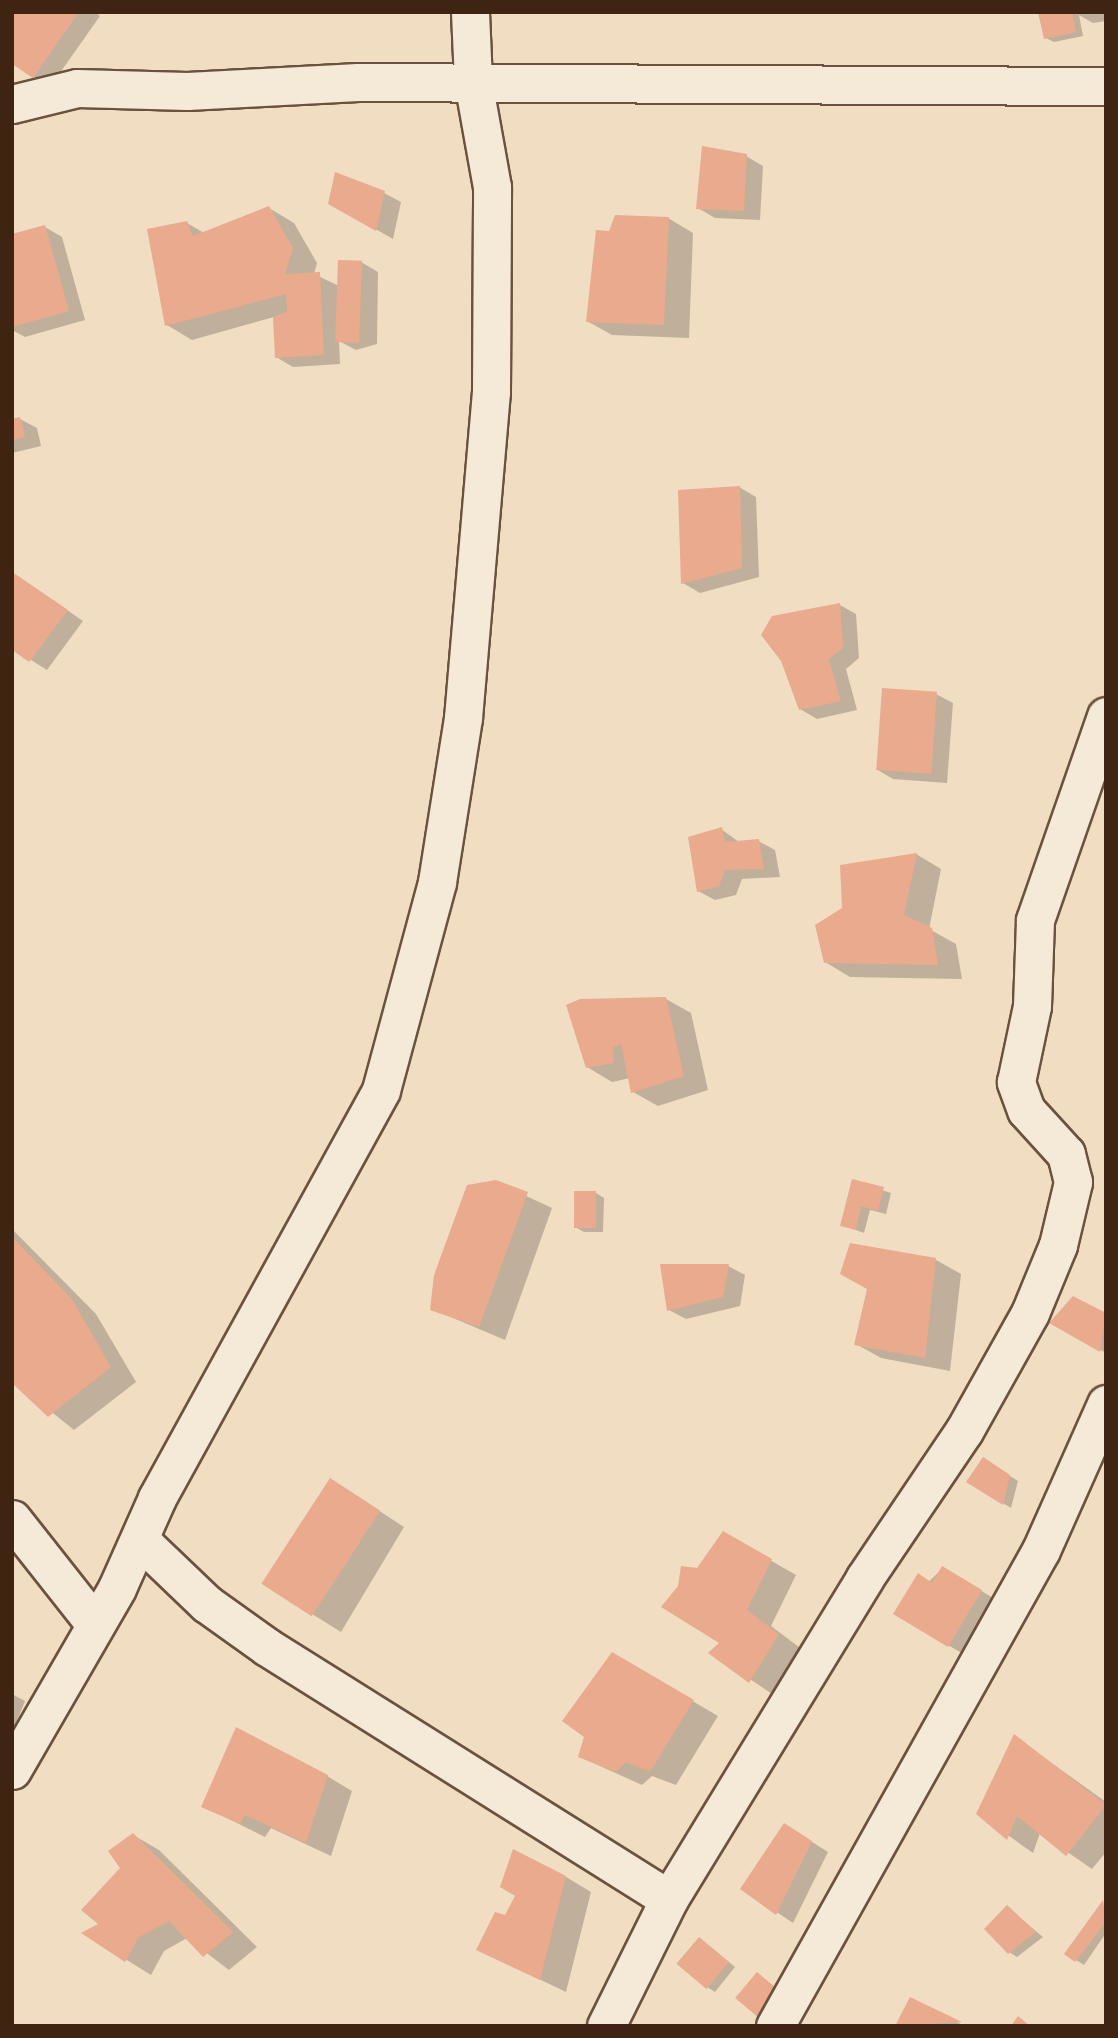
<!DOCTYPE html>
<html>
<head>
<meta charset="utf-8">
<style>
	body { margin:0 }
	#map { position:relative; width:1118px; height:2038px; overflow:hidden; background:#f0ddc2; font-family:"Libre Bodoni",serif }
	div>[style] { position:absolute }
	.shadow>* { inset:0; background:#0003 }
	.building>* { inset:0; background:#e9aa8e; transform-origin:0 0 }
	.roads { filter:drop-shadow(2px 0 #6b523e) drop-shadow(-2px 0 #6b523e) drop-shadow(0 2px #6b523e) drop-shadow(0 -2px #6b523e) }
	.minor>* { height:37px; margin:-18.5px; padding:0 18.5px; transform-origin:18.5px; border-radius:18.5px; background:#f5e9d7 }
	span { translate:-50% -50%; white-space:nowrap; text-align:center; line-height:1.15; -webkit-text-stroke:5px #f5e9d7; paint-order:stroke }
	.frame { position:absolute; inset:0; border:14px solid #3f2412; pointer-events:none }
</style>
</head>
<body>
<div id="map">
	<div class="shadow">
		<i style="clip-path:polygon(95px 12px,100px 16px,50px 87px,12px 62px,12px 13px)"></i>
		<i style="clip-path:polygon(1040px 12px,1106px 12px,1106px 21px,1093px 23px,1079px 15px,1083px 36px,1054px 42px,1046px 38px)"></i>
		<i style="clip-path:polygon(746px 156px,763px 166px,760px 220px,715px 218px,698px 208px)"></i>
		<i style="clip-path:polygon(384px 193px,401px 202px,393px 239px,330px 203px)"></i>
		<i style="clip-path:polygon(269px 208px,294px 223px,317px 263px,314px 274px,339px 286px,361px 262px,378px 272px,377px 344px,356px 350px,339px 341px,340px 364px,293px 367px,276px 357px,274px 317px,192px 340px,167px 325px,187px 223px,204px 233px)"></i>
		<i style="clip-path:polygon(668px 218px,693px 233px,689px 338px,612px 335px,587px 321px,610px 232px)"></i>
		<i style="clip-path:polygon(45px 227px,62px 237px,85px 320px,25px 337px,12px 330px,12px 236px)"></i>
		<i style="clip-path:polygon(20px 419px,37px 428px,41px 446px,12px 453px,12px 420px)"></i>
		<i style="clip-path:polygon(739px 487px,756px 497px,759px 577px,700px 593px,683px 583px)"></i>
		<i style="clip-path:polygon(12px 572px,83px 621px,47px 670px,12px 648px)"></i>
		<i style="clip-path:polygon(840px 605px,856px 614px,859px 658px,846px 669px,857px 710px,817px 719px,800px 709px)"></i>
		<i style="clip-path:polygon(936px 694px,953px 703px,947px 783px,893px 779px,876px 769px)"></i>
		<i style="clip-path:polygon(721px 829px,739px 842px,758px 841px,775px 850px,780px 877px,742px 879px,736px 895px,715px 900px,698px 891px)"></i>
		<i style="clip-path:polygon(916px 854px,941px 869px,929px 929px,956px 944px,962px 979px,850px 977px,825px 962px,844px 909px)"></i>
		<i style="clip-path:polygon(666px 999px,691px 1013px,708px 1090px,658px 1106px,633px 1092px,630px 1078px,612px 1082px,587px 1067px)"></i>
		<i style="clip-path:polygon(853px 1181px,891px 1193px,886px 1214px,870px 1210px,864px 1233px,842px 1225px)"></i>
		<i style="clip-path:polygon(496px 1182px,552px 1208px,505px 1340px,432px 1309px)"></i>
		<i style="clip-path:polygon(596px 1193px,604px 1198px,603px 1232px,584px 1232px,575px 1227px)"></i>
		<i style="clip-path:polygon(12px 1229px,96px 1314px,136px 1382px,74px 1430px,12px 1380px)"></i>
		<i style="clip-path:polygon(936px 1260px,961px 1274px,950px 1371px,881px 1358px,856px 1344px,868px 1289px)"></i>
		<i style="clip-path:polygon(728px 1266px,745px 1275px,740px 1306px,686px 1319px,669px 1310px)"></i>
		<i style="clip-path:polygon(1074px 1298px,1106px 1315px,1106px 1353px,1068px 1332px)"></i>
		<i style="clip-path:polygon(983px 1459px,1018px 1481px,1011px 1508px,969px 1482px)"></i>
		<i style="clip-path:polygon(355px 1495px,404px 1527px,341px 1632px,264px 1584px)"></i>
		<i style="clip-path:polygon(723px 1533px,796px 1575px,771px 1626px,803px 1650px,775px 1696px,711px 1653px,722px 1643px,698px 1570px)"></i>
		<i style="clip-path:polygon(943px 1568px,998px 1601px,965px 1655px,895px 1614px)"></i>
		<i style="clip-path:polygon(612px 1654px,718px 1716px,676px 1785px,652px 1776px,642px 1785px,580px 1757px)"></i>
		<i style="clip-path:polygon(12px 1694px,25px 1701px,12px 1733px)"></i>
		<i style="clip-path:polygon(1014px 1736px,1106px 1802px,1106px 1852px,1092px 1869px,1040px 1833px,1033px 1853px,978px 1814px)"></i>
		<i style="clip-path:polygon(327px 1776px,352px 1791px,331px 1856px,271px 1828px,265px 1837px,203px 1806px)"></i>
		<i style="clip-path:polygon(133px 1835px,159px 1850px,257px 1947px,229px 1970px,187px 1938px,164px 1951px,151px 1975px,85px 1934px,102px 1925px)"></i>
		<i style="clip-path:polygon(801px 1835px,828px 1852px,793px 1923px,742px 1889px)"></i>
		<i style="clip-path:polygon(566px 1877px,591px 1892px,566px 1992px,478px 1950px,506px 1918px)"></i>
		<i style="clip-path:polygon(1103px 1902px,1106px 1933px,1084px 1965px,1076px 1960px)"></i>
		<i style="clip-path:polygon(1008px 1908px,1043px 1937px,1017px 1957px,1009px 1952px)"></i>
		<i style="clip-path:polygon(707px 1944px,735px 1967px,715px 1992px,707px 1987px)"></i>
		<i style="clip-path:polygon(911px 2000px,965px 2026px,897px 2026px)"></i>
	</div>
	<div class="building">
		<i style="clip-path:polygon(14px 12px,79px 12px,33px 78px,12px 64px)"></i>
		<i style="clip-path:polygon(1038px 12px,1072px 12px,1076px 32px,1044px 39px)"></i>
		<i style="clip-path:polygon(702px 146px,747px 154px,744px 211px,696px 209px)"></i>
		<i style="clip-path:polygon(335px 172px,385px 191px,376px 231px,328px 204px)"></i>
		<i style="clip-path:polygon(269px 206px,293px 248px,285px 274px,320px 272px,324px 355px,275px 358px,273px 317px,287px 312px,286px 294px,165px 326px,147px 229px,187px 221px,193px 236px)"></i>
		<i style="clip-path:polygon(615px 215px,669px 217px,664px 325px,586px 322px,596px 230px,609px 231px)"></i>
		<i style="clip-path:polygon(45px 225px,69px 311px,12px 327px,12px 234px)"></i>
		<i style="left:338px;top:260px;width:24px;height:82px;rotate:2deg"></i>
		<i style="clip-path:polygon(20px 417px,25px 437px,12px 440px,12px 419px)"></i>
		<i style="clip-path:polygon(740px 486px,742px 568px,681px 584px,678px 490px)"></i>
		<i style="clip-path:polygon(12px 572px,68px 610px,29px 662px,12px 650px)"></i>
		<i style="clip-path:polygon(840px 603px,843px 648px,829px 659px,841px 701px,799px 710px,781px 661px,761px 635px,772px 616px)"></i>
		<i style="left:882px;top:688px;width:55px;height:82px;rotate:4deg"></i>
		<i style="clip-path:polygon(722px 827px,725px 842px,759px 839px,764px 869px,725px 870px,719px 886px,697px 892px,688px 837px)"></i>
		<i style="clip-path:polygon(917px 853px,904px 915px,932px 928px,938px 965px,824px 963px,815px 925px,842px 908px,840px 865px)"></i>
		<i style="clip-path:polygon(666px 997px,684px 1076px,631px 1093px,621px 1044px,613px 1047px,614px 1063px,586px 1068px,566px 1005px,580px 999px)"></i>
		<i style="clip-path:polygon(852px 1179px,884px 1187px,878px 1211px,861px 1206px,856px 1230px,840px 1226px)"></i>
		<i style="clip-path:polygon(496px 1180px,528px 1192px,479px 1327px,430px 1310px,434px 1275px,467px 1185px)"></i>
		<i style="left:574px;top:1191px;width:22px;height:37px"></i>
		<i style="clip-path:polygon(12px 1237px,71px 1298px,111px 1367px,48px 1417px,12px 1383px)"></i>
		<i style="clip-path:polygon(850px 1243px,936px 1258px,925px 1358px,854px 1345px,867px 1289px,840px 1274px)"></i>
		<i style="clip-path:polygon(660px 1264px,729px 1264px,723px 1297px,667px 1311px)"></i>
		<i style="clip-path:polygon(1073px 1296px,1106px 1313px,1100px 1352px,1049px 1323px)"></i>
		<i style="clip-path:polygon(983px 1457px,1010px 1475px,1003px 1505px,966px 1482px)"></i>
		<i style="left:330px;top:1478px;width:60px;height:126px;rotate:33deg"></i>
		<i style="clip-path:polygon(723px 1531px,772px 1559px,747px 1610px,779px 1634px,749px 1683px,708px 1653px,719px 1643px,661px 1607px,678px 1586px,681px 1566px,697px 1568px)"></i>
		<i style="clip-path:polygon(942px 1566px,982px 1590px,948px 1647px,893px 1614px,918px 1573px,932px 1583px)"></i>
		<i style="clip-path:polygon(612px 1652px,694px 1700px,650px 1772px,626px 1762px,616px 1772px,578px 1757px,584px 1737px,562px 1721px)"></i>
		<i style="clip-path:polygon(236px 1727px,328px 1775px,306px 1843px,245px 1815px,240px 1824px,201px 1807px)"></i>
		<i style="clip-path:polygon(1014px 1734px,1106px 1805px,1066px 1856px,1017px 1816px,1007px 1840px,976px 1814px)"></i>
		<i style="clip-path:polygon(784px 1823px,812px 1841px,776px 1915px,740px 1889px)"></i>
		<i style="clip-path:polygon(133px 1833px,233px 1932px,203px 1957px,169px 1921px,139px 1937px,125px 1962px,81px 1933px,98px 1924px,81px 1910px,120px 1868px,108px 1851px)"></i>
		<i style="clip-path:polygon(513px 1849px,566px 1876px,540px 1980px,476px 1950px,495px 1912px,505px 1915px,515px 1896px,500px 1887px)"></i>
		<i style="clip-path:polygon(1103px 1900px,1106px 1922px,1075px 1962px,1064px 1954px)"></i>
		<i style="clip-path:polygon(1007px 1905px,1036px 1932px,1008px 1954px,984px 1929px)"></i>
		<i style="left:699px;top:1937px;width:39px;height:35px;rotate:40deg"></i>
		<i style="left:757px;top:1972px;width:30px;height:34px;rotate:40deg"></i>
		<i style="clip-path:polygon(910px 1997px,962px 2022px,895px 2026px)"></i>
		<i style="clip-path:polygon(1018px 2016px,1030px 2026px,1011px 2026px)"></i>
	</div>
	<div class="roads">
		<div class="minor">
			<i style="left:12px;top:104px;width:67px;rotate:-13.8deg"></i>
			<i style="left:77px;top:88px;width:110px;rotate:1.6deg"></i>
			<i style="left:187px;top:91px;width:171px;rotate:-3deg"></i>
			<i style="left:358px;top:82px;width:748px;rotate:0.31deg"></i>
			<i style="left:12px;top:1519px;width:134px;rotate:51.7deg"></i>
			<i style="left:140px;top:1540px;width:93px;rotate:43.7deg"></i>
			<i style="left:207px;top:1604px;width:74px;rotate:35.6deg"></i>
			<i style="left:267px;top:1647px;width:474px;rotate:32.1deg"></i>
			<i style="left:12px;top:1770px;width:210px;rotate:-60deg"></i>
			<i style="left:117px;top:1588px;width:98px;rotate:-66deg"></i>
			<i style="left:157px;top:1498px;width:465px;rotate:-61.2deg"></i>
			<i style="left:381px;top:1090px;width:215px;rotate:-74.9deg"></i>
			<i style="left:437px;top:882px;width:166px;rotate:-81deg"></i>
			<i style="left:463px;top:718px;width:327px;rotate:-85.1deg"></i>
			<i style="left:491px;top:392px;width:205px;rotate:-89.7deg"></i>
			<i style="left:492px;top:187px;width:108px;rotate:-100.2deg"></i>
			<i style="left:473px;top:81px;width:69px;rotate:-92.5deg"></i>
			<i style="left:606px;top:2026px;width:142px;rotate:-63.6deg"></i>
			<i style="left:669px;top:1899px;width:375px;rotate:-58.6deg"></i>
			<i style="left:864px;top:1579px;width:179px;rotate:-56deg"></i>
			<i style="left:964px;top:1431px;width:135px;rotate:-60.8deg"></i>
			<i style="left:1030px;top:1313px;width:74px;rotate:-67.6deg"></i>
			<i style="left:1058px;top:1245px;width:65px;rotate:-76.6deg"></i>
			<i style="left:1073px;top:1182px;width:29px;rotate:-104deg"></i>
			<i style="left:1066px;top:1154px;width:59px;rotate:-132.3deg"></i>
			<i style="left:1026px;top:1110px;width:30px;rotate:-110deg"></i>
			<i style="left:1016px;top:1082px;width:78px;rotate:-78.1deg"></i>
			<i style="left:1032px;top:1006px;width:86px;rotate:-88deg"></i>
			<i style="left:1035px;top:920px;width:216px;rotate:-70.8deg"></i>
			<i style="left:775px;top:2026px;width:545px;rotate:-60.8deg"></i>
			<i style="left:1041px;top:1550px;width:160px;rotate:-66deg"></i>
		</div>
	</div>
	<div class="frame"></div>
</div>
</body>
</html>
